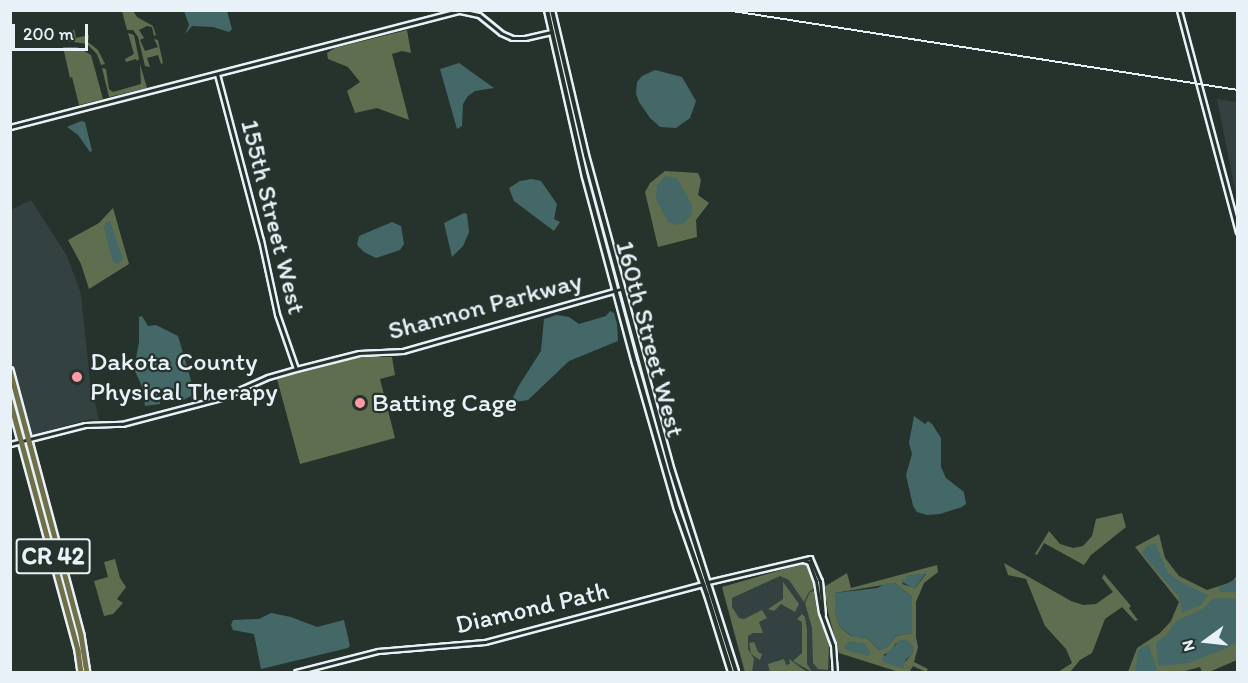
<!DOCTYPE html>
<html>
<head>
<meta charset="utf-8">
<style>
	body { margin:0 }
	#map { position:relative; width:1248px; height:683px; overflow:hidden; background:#26332d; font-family:Itim,sans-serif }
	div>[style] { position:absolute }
	.built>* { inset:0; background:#344141 }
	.green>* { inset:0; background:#5f6e4f }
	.water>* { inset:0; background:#436867 }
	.roads { filter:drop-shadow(2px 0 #e8f1f8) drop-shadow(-2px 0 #e8f1f8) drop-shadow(0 2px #e8f1f8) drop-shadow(0 -2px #e8f1f8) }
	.tertiary>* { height:3px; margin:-1.5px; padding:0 1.5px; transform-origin:1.5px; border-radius:1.5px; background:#26332d }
	.secondary>* { height:4px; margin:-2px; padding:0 2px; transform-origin:2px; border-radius:2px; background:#26332d }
	.trunk>* { height:4.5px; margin:-2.25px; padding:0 2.25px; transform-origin:2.25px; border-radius:2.25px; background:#6f704a }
	.rail>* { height:1.5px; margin:-0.75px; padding:0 0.75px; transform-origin:0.75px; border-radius:0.75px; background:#e8f1f8 }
	.dots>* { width:16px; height:16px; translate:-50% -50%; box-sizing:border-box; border:3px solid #26332d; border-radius:50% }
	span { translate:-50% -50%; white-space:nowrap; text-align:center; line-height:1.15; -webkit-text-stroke:4.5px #26332d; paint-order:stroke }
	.shield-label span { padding:2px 4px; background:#26332d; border:2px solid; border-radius:4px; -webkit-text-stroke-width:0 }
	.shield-label { font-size:24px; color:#e8f1f8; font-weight:700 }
	.street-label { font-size:26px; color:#e8f1f8 }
	.poi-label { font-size:26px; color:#e8f1f8 }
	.left { translate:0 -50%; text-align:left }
	.frame { position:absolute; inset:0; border:12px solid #e8f1f8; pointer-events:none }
	.north { position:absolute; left:1176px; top:611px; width:60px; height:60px; -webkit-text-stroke:4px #26332d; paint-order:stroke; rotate:255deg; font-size:16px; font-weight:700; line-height:24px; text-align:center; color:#e8f1f8 }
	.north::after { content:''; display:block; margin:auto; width:21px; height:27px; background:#e8f1f8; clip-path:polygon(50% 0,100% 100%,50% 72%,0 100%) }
	.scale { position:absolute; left:12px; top:24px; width:76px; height:27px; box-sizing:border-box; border:3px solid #e8f1f8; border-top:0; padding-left:8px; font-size:18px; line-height:21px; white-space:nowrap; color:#e8f1f8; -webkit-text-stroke:4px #26332d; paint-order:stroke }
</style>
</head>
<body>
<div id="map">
	<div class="built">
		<i style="clip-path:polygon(1217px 99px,1237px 102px,1237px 198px,1233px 180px)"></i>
		<i style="clip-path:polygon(31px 200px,67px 256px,81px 294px,90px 382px,99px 420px,90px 419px,32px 435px,10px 356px,11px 210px)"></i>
		<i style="clip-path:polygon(802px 564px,807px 565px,815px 588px,818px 612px,829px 644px,830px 672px,744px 672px,722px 587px)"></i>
	</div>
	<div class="green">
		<i style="clip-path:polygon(122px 11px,133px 11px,137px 17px,153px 26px,156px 35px,154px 36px,152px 27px,147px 26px,139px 30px,144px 38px,140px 40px,145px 51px,158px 47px,154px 39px,158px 40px,163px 63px,161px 64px,158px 55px,147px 58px,150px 67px,145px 66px,138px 37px,133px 30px,127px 30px)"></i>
		<i style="clip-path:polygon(74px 29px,76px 38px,89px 35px,88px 42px,98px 50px,105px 64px,101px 65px,97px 54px,87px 44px,67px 41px,67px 32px,71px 33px)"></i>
		<i style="clip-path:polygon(407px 30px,411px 53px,402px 51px,392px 54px,409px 120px,377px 108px,355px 113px,347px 91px,360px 82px,348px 67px,328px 59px,327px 53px,335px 48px)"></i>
		<i style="clip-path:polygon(128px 33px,134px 35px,139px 59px,137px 61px,136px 59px,126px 62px,125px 59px,134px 54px)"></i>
		<i style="clip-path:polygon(63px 47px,77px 47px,91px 55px,103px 99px,79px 105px,72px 77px,70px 78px)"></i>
		<i style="clip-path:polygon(140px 64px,147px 88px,109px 97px,102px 68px,106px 69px,109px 89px,113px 92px,141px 84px)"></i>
		<i style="clip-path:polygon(665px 171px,698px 173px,701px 180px,698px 195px,709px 203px,696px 220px,697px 237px,658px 247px,645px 192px,650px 183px)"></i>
		<i style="clip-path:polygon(113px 208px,129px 264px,89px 289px,81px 264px,68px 240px,99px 223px)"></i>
		<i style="clip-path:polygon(361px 356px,392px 357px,395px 375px,380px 379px,395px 438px,300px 464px,277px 379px)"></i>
		<i style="clip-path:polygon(1122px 513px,1126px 527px,1091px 555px,1084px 565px,1044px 543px,1037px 555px,1035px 554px,1049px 531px,1060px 544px,1073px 548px,1083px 546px,1092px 536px,1096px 519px)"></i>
		<i style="clip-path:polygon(1159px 534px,1165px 558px,1179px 576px,1207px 590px,1232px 582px,1237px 575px,1237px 660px,1209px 672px,1202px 672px,1200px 667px,1181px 672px,1128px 672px,1137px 648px,1160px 633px,1171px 621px,1179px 602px,1135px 547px)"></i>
		<i style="clip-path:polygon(115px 559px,120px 578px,126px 587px,117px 599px,123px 603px,113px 614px,104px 616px,94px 581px,108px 577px,104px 562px)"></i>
		<i style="clip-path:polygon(806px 563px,815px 588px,809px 592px,804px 602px,789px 580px,780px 576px,732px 598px,732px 607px,739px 618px,744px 619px,762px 610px,767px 618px,759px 622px,763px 633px,753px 633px,748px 636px,748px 649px,754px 659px,752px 672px,745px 672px,722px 587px)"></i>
		<i style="clip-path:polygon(1004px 563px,1071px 601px,1083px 605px,1096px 604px,1113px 592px,1102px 578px,1104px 574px,1131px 606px,1129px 608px,1138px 620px,1135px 621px,1122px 607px,1105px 619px,1092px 653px,1080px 660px,1070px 672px,1058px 672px,1072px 663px,1066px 649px,1045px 626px,1026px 579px,1008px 575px)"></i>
		<i style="clip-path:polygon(evenodd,937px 565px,938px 572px,924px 583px,916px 602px,916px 637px,918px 647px,914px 662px,928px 669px,926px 672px,913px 666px,910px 671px,899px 672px,839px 653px,828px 612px,824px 587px,847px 573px,851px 588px,937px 565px,926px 574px,915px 588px,902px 584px,908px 576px,926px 574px,937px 565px,895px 583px,912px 597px,912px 633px,896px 636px,887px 647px,879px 650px,867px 638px,851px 636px,840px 627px,835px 612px,835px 593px,895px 583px,937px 565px,849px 642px,864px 644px,870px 653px,845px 648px,849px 642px,937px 565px,896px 643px,913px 646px,912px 654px,905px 662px,883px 655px,890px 652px,896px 643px)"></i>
		<i style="clip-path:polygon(783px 582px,799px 604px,795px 612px,781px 604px,774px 611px,768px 609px,783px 599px)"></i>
		<i style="clip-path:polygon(815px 591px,819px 617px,829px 645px,828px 670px,818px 669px,813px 663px,812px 628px,805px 603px,810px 592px)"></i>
		<i style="clip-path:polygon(802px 614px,805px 617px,807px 630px,807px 664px,812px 672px,793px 661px,802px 653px,802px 622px,797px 619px)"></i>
		<i style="clip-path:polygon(754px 642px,758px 652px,762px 654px,760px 660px,751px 654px,749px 643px)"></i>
		<i style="clip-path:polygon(784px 659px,786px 665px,790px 664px,789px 659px,807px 672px,770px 672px,768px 664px)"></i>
	</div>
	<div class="water">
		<i style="clip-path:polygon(184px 11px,227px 11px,232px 29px,229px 32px,213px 27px,192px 26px,185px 34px,189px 25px)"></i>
		<i style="clip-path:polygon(459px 63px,494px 88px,475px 91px,468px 96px,463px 104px,462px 126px,457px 129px,440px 69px)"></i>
		<i style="clip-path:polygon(655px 70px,682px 77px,696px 101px,690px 118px,676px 128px,660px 127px,650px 118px,639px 102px,636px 94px,637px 82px,642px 76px)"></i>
		<i style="clip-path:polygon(81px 121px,85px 122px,92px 151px,90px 152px,78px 135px,67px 127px)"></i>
		<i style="clip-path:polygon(665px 176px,677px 178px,692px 205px,692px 215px,684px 223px,676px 225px,668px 222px,656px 199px,657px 185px)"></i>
		<i style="clip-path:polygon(532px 179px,541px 181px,557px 204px,554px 219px,560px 222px,554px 231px,514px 201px,509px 188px,520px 181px)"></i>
		<i style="clip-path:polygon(464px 213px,467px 214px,469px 232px,463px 246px,452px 257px,444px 223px)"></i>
		<i style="clip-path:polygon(110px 221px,123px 259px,117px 264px,113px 262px,104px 228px,106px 222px)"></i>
		<i style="clip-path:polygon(392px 222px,401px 226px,404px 244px,400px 250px,376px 258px,364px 252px,357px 245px,359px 236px)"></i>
		<i style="clip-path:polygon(610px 311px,614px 313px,617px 324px,618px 341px,569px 361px,528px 400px,515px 402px,513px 398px,518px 387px,541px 351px,544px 319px,557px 315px,569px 317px,579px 324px,606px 316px)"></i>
		<i style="clip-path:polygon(142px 316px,148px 326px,156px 325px,178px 336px,195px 394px,181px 401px,176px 389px,160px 394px,160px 404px,145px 406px,143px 389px,134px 369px,139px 342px,139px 317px)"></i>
		<i style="clip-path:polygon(914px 416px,925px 424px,928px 421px,932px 424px,941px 438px,941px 467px,946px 478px,964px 492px,966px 504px,962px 507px,940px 514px,927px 515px,917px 512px,913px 506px,906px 475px,912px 454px,909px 443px)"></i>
		<i style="clip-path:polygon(1155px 543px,1168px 573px,1182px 583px,1208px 595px,1202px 604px,1182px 613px,1179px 597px,1142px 553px,1147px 546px)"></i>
		<i style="clip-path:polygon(926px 573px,914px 589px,901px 581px,908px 576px)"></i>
		<i style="clip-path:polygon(1237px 578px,1237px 592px,1219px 592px,1219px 588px)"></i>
		<i style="clip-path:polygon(887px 583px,895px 583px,912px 597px,912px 633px,896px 636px,887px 647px,879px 650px,867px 638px,853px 637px,840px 627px,835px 612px,835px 593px,877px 588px)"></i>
		<i style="clip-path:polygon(1227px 598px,1237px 599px,1237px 641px,1227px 648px,1189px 663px,1158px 666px,1156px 643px,1168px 633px,1176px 621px,1204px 608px,1212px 599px)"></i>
		<i style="clip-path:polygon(271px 613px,291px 617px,317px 627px,344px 620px,350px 646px,348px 648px,261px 669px,254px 634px,233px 630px,231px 625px,233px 620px,259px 619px)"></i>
		<i style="clip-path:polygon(900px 640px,907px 640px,913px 646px,912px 655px,906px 659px,903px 669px,884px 662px,882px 659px)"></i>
		<i style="clip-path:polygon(849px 642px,864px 643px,870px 653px,869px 656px,846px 650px,845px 645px)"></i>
		<i style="clip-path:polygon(1148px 644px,1158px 672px,1135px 672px,1138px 650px)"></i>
	</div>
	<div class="roads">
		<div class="tertiary">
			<i style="left:1179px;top:10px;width:229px;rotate:75.1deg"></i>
			<i style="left:217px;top:74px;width:172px;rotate:75.2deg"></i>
			<i style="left:261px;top:240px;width:76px;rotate:77.8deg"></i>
			<i style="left:277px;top:314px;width:58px;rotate:70.9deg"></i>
			<i style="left:10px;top:127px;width:465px;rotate:-14.5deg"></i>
			<i style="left:460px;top:11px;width:19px;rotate:12deg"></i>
			<i style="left:479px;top:15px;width:28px;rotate:39deg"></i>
			<i style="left:501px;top:33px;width:12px;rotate:24deg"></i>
			<i style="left:512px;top:38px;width:13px"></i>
			<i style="left:525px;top:38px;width:28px;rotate:-13deg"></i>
			<i style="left:10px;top:444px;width:77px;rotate:-14.2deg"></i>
			<i style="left:85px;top:425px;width:37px;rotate:-2deg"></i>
			<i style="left:122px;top:424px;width:102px;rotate:-14.7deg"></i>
			<i style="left:221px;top:398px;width:51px;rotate:-24.1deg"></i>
			<i style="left:268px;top:377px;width:29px;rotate:-16deg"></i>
			<i style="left:296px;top:369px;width:65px;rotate:-14.3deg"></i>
			<i style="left:359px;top:353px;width:44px;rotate:-2.6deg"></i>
			<i style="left:403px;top:351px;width:227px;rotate:-15.9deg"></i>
			<i style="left:803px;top:560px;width:6px;rotate:18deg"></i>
			<i style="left:809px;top:562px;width:20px;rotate:70deg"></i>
			<i style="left:816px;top:581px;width:31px;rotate:81deg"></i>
			<i style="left:821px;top:612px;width:35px;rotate:70deg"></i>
			<i style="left:833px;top:645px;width:27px;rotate:86deg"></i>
			<i style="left:708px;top:582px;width:105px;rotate:-13.2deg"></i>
			<i style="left:810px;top:558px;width:25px;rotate:67deg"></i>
			<i style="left:820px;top:581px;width:34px;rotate:85deg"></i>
			<i style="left:296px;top:672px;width:85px;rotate:-14.4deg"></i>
			<i style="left:378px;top:651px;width:107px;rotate:-4.8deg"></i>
			<i style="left:485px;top:642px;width:226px;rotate:-14.9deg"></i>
		</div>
		<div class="secondary">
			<i style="left:547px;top:10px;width:171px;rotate:77.2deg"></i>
			<i style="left:585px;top:177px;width:193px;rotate:75deg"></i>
			<i style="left:635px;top:363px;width:152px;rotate:74deg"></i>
			<i style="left:677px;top:509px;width:91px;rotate:70.8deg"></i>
			<i style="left:707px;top:595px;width:81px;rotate:72.7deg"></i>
			<i style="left:552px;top:10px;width:149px;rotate:76.8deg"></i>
			<i style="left:586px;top:155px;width:327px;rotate:74.8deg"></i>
			<i style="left:672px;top:471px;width:211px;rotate:72.3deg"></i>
		</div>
		<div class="trunk">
			<i style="left:10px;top:370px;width:274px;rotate:75deg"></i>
			<i style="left:81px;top:635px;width:37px;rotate:81deg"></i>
			<i style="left:10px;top:400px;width:260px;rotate:74.8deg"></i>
			<i style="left:78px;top:651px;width:21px;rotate:82deg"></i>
		</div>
	</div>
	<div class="rail">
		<i style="left:726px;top:10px;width:518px;rotate:8.88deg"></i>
	</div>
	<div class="dots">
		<i style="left:77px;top:377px;background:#ff9aa2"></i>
		<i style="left:360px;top:403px;background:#ff9aa2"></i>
	</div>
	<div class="shield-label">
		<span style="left:53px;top:556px">CR 42</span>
	</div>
	<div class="street-label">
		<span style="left:273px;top:217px;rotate:76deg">155th Street West</span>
		<span style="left:485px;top:306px;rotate:-15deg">Shannon Parkway</span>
		<span style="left:650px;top:339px;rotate:75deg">160th Street West</span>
		<span style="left:532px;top:608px;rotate:-13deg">Diamond Path</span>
	</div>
	<div class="poi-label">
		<span class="left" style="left:90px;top:377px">Dakota County<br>Physical Therapy</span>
		<span class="left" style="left:372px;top:403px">Batting Cage</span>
	</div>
	<div class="frame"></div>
	<div class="north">N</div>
	<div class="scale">200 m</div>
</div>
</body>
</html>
